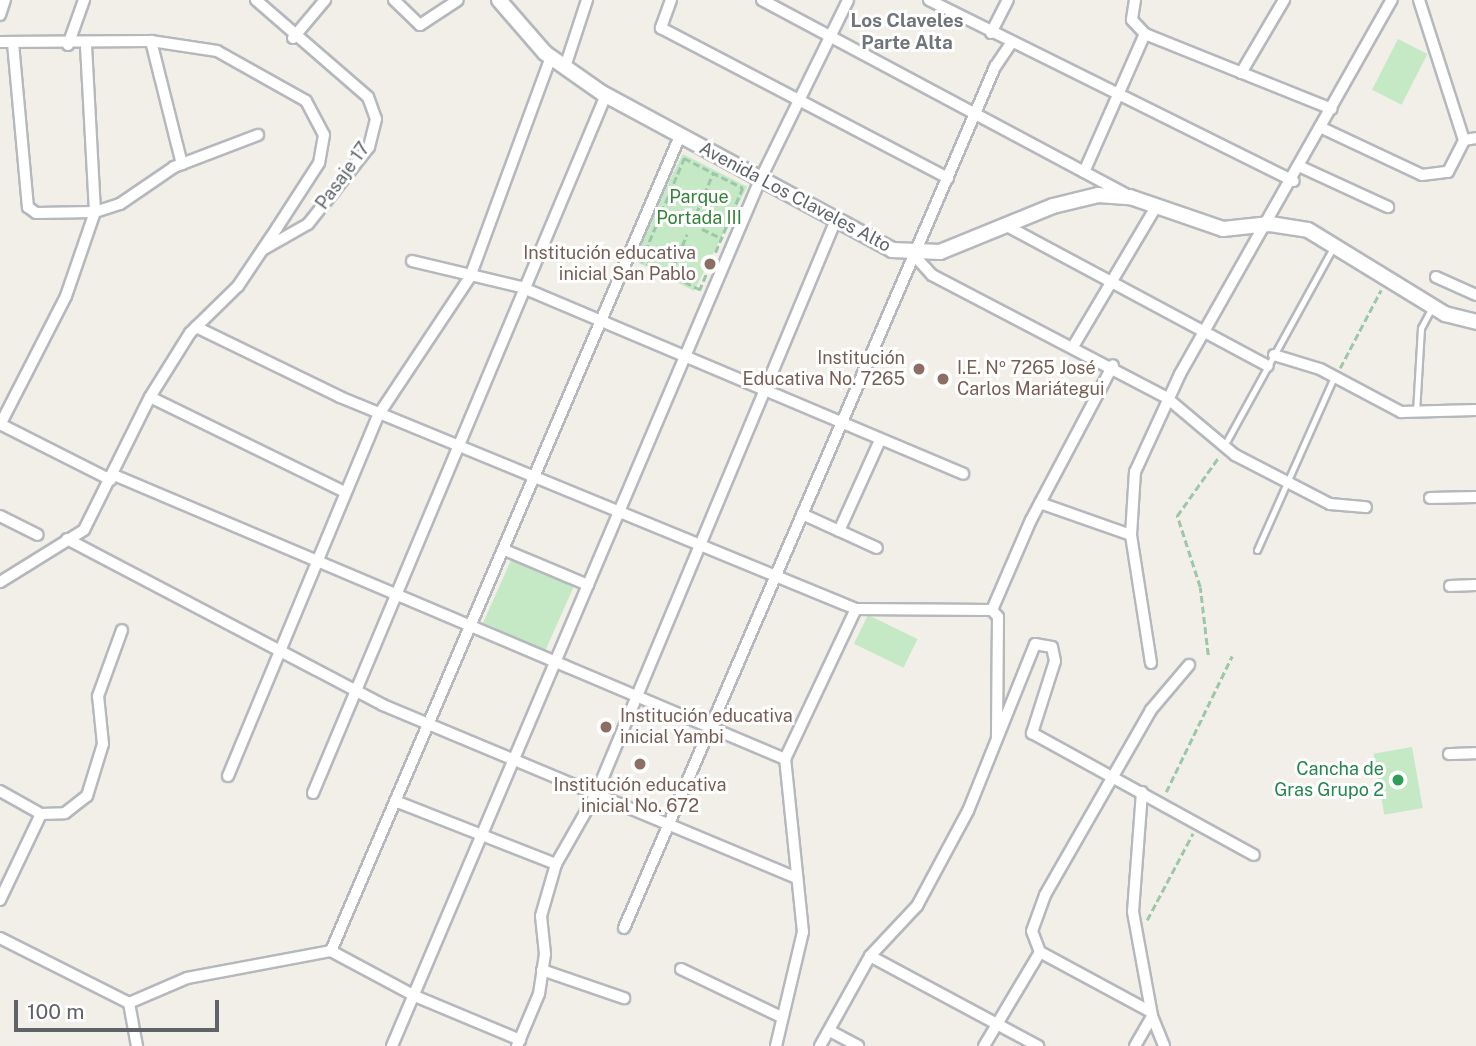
<!DOCTYPE html>
<html>
<head>
<meta charset="utf-8">
<style>
	body { margin:0 }
	#map { position:relative; width:1476px; height:1046px; overflow:hidden; background:#f1efe8; font-family:"Public Sans",sans-serif }
	div>[style] { position:absolute }
	.green>* { inset:0; background:#c5e8c5; transform-origin:0 0 }
	.path>* { height:2.5px; margin-top:-1.25px; transform-origin:0; background:repeating-linear-gradient(90deg,#9cc7a9 0 7px,transparent 0 10.5px) }
	.roads { filter:drop-shadow(2px 0 #b5b8bc) drop-shadow(-2px 0 #b5b8bc) drop-shadow(0 2px #b5b8bc) drop-shadow(0 -2px #b5b8bc) }
	.service>* { height:5px; margin:-2.5px; padding:0 2.5px; transform-origin:2.5px; border-radius:2.5px; background:#fff }
	.minor>* { height:10px; margin:-5px; padding:0 5px; transform-origin:5px; border-radius:5px; background:#fff }
	.tertiary>* { height:14px; margin:-7px; padding:0 7px; transform-origin:7px; border-radius:7px; background:#fff }
	.dots>* { width:19px; height:19px; translate:-50% -50%; box-sizing:border-box; border:4px solid #fff; border-radius:50% }
	span { translate:-50% -50%; white-space:nowrap; text-align:center; line-height:1.15; -webkit-text-stroke:6px #fff; paint-order:stroke }
	.street-label { font-size:18px; color:#5f6368 }
	.park-label { font-size:18px; color:#348238 }
	.education-label { font-size:18px; color:#785e54 }
	.right { translate:-100% -50%; text-align:right }
	.left { translate:0 -50%; text-align:left }
	.leisure-label { font-size:18px; color:#27864d }
	.neighbourhood-label { font-size:19px; color:#70757a; font-weight:700 }
	.scale { position:absolute; left:14px; top:1000px; width:205px; height:32px; box-sizing:border-box; border:4px solid #5f6368; border-top:0; padding-left:9px; font-size:21px; line-height:24px; white-space:nowrap; color:#5f6368; -webkit-text-stroke:5px #fff; paint-order:stroke }
</style>
</head>
<body>
<div id="map">
	<div class="green">
		<i style="left:1398px;top:39px;width:33px;height:57px;rotate:27deg"></i>
		<i style="left:683px;top:154px;width:72px;height:117px;rotate:27deg"></i>
		<i style="left:512px;top:558px;width:68px;height:71px;rotate:24deg"></i>
		<i style="left:868px;top:615px;width:55px;height:32px;rotate:26deg"></i>
		<i style="left:1412px;top:747px;width:62px;height:39px;rotate:80deg"></i>
	</div>
	<div class="path">
		<i style="left:684px;top:158px;width:66px;rotate:27deg"></i>
		<i style="left:743px;top:188px;width:111px;rotate:112.9deg"></i>
		<i style="left:700px;top:290px;width:66px;rotate:-153.8deg"></i>
		<i style="left:641px;top:261px;width:112px;rotate:-67.3deg"></i>
		<i style="left:663px;top:211px;width:21px;rotate:28deg"></i>
		<i style="left:696px;top:214px;width:44px;rotate:-67.5deg"></i>
		<i style="left:702px;top:229px;width:21px;rotate:25deg"></i>
		<i style="left:670px;top:275px;width:44px;rotate:-67.5deg"></i>
		<i style="left:1340px;top:368px;width:88px;rotate:-62.3deg"></i>
		<i style="left:1208px;top:655px;width:68px;rotate:-96.7deg"></i>
		<i style="left:1200px;top:587px;width:75px;rotate:-107.9deg"></i>
		<i style="left:1177px;top:516px;width:71px;rotate:-54.7deg"></i>
		<i style="left:1166px;top:792px;width:151px;rotate:-64.1deg"></i>
		<i style="left:1147px;top:920px;width:98px;rotate:-62.1deg"></i>
	</div>
	<div class="roads">
		<div class="service">
			<i style="left:1416px;top:412px;width:84px;rotate:-86.6deg"></i>
			<i style="left:1421px;top:328px;width:21px;rotate:-62deg"></i>
			<i style="left:1224px;top:446px;width:228px;rotate:-61.2deg"></i>
			<i style="left:1257px;top:550px;width:189px;rotate:-66deg"></i>
		</div>
		<div class="minor">
			<i style="left:256px;top:0;width:148px;rotate:40.9deg"></i>
			<i style="left:368px;top:97px;width:23px;rotate:70deg"></i>
			<i style="left:376px;top:119px;width:29px;rotate:104deg"></i>
			<i style="left:369px;top:147px;width:98px;rotate:128.4deg"></i>
			<i style="left:308px;top:224px;width:51px;rotate:150.4deg"></i>
			<i style="left:394px;top:0;width:36px;rotate:44deg"></i>
			<i style="left:420px;top:25px;width:45px;rotate:-33.3deg"></i>
			<i style="left:671px;top:0;width:30px;rotate:110deg"></i>
			<i style="left:661px;top:28px;width:324px;rotate:27.6deg"></i>
			<i style="left:762px;top:0;width:414px;rotate:28.1deg"></i>
			<i style="left:929px;top:0;width:407px;rotate:26.4deg"></i>
			<i style="left:1135px;top:0;width:20px;rotate:99deg"></i>
			<i style="left:1132px;top:20px;width:19px;rotate:47deg"></i>
			<i style="left:1145px;top:34px;width:201px;rotate:21.9deg"></i>
			<i style="left:1419px;top:0;width:147px;rotate:72.2deg"></i>
			<i style="left:1464px;top:140px;width:12px;rotate:-9deg"></i>
			<i style="left:0;top:15px;width:16px;rotate:-72deg"></i>
			<i style="left:991px;top:33px;width:37px;rotate:-63deg"></i>
			<i style="left:293px;top:38px;width:50px;rotate:-49.9deg"></i>
			<i style="left:151px;top:41px;width:127px;rotate:75.9deg"></i>
			<i style="left:0;top:42px;width:151px;rotate:-0.4deg"></i>
			<i style="left:151px;top:41px;width:67px;rotate:8.6deg"></i>
			<i style="left:217px;top:51px;width:102px;rotate:29.3deg"></i>
			<i style="left:306px;top:101px;width:38px;rotate:62deg"></i>
			<i style="left:324px;top:135px;width:28px;rotate:100deg"></i>
			<i style="left:319px;top:163px;width:77px;rotate:122.9deg"></i>
			<i style="left:277px;top:228px;width:70px;rotate:123.9deg"></i>
			<i style="left:238px;top:286px;width:67px;rotate:135.6deg"></i>
			<i style="left:190px;top:333px;width:75px;rotate:122deg"></i>
			<i style="left:150px;top:397px;width:148px;rotate:116.4deg"></i>
			<i style="left:84px;top:530px;width:99px;rotate:148.2deg"></i>
			<i style="left:13px;top:43px;width:165px;rotate:84.8deg"></i>
			<i style="left:28px;top:207px;width:10px;rotate:37deg"></i>
			<i style="left:36px;top:213px;width:59px;rotate:-1deg"></i>
			<i style="left:95px;top:212px;width:26px;rotate:-18deg"></i>
			<i style="left:120px;top:204px;width:65px;rotate:-34.4deg"></i>
			<i style="left:174px;top:167px;width:90px;rotate:-20.9deg"></i>
			<i style="left:68px;top:45px;width:48px;rotate:-70.4deg"></i>
			<i style="left:565px;top:67px;width:71px;rotate:-71.8deg"></i>
			<i style="left:1241px;top:73px;width:85px;rotate:-59.5deg"></i>
			<i style="left:1322px;top:128px;width:110px;rotate:25.2deg"></i>
			<i style="left:1422px;top:175px;width:26px;rotate:-7deg"></i>
			<i style="left:1448px;top:172px;width:36px;rotate:-63deg"></i>
			<i style="left:1301px;top:167px;width:96px;rotate:24.7deg"></i>
			<i style="left:1084px;top:172px;width:151px;rotate:-66.2deg"></i>
			<i style="left:1005px;top:225px;width:298px;rotate:28.2deg"></i>
			<i style="left:914px;top:255px;width:27px;rotate:48deg"></i>
			<i style="left:932px;top:275px;width:265px;rotate:27.6deg"></i>
			<i style="left:1167px;top:398px;width:89px;rotate:40deg"></i>
			<i style="left:1235px;top:455px;width:107px;rotate:27.3deg"></i>
			<i style="left:1330px;top:504px;width:36px;rotate:5deg"></i>
			<i style="left:412px;top:261px;width:112px;rotate:13.4deg"></i>
			<i style="left:521px;top:287px;width:480px;rotate:22.9deg"></i>
			<i style="left:1436px;top:277px;width:44px;rotate:24.2deg"></i>
			<i style="left:196px;top:327px;width:160px;rotate:25.9deg"></i>
			<i style="left:340px;top:397px;width:558px;rotate:22.34deg"></i>
			<i style="left:856px;top:609px;width:136px;rotate:0.4deg"></i>
			<i style="left:992px;top:610px;width:9px;rotate:49deg"></i>
			<i style="left:998px;top:617px;width:120px;rotate:90.5deg"></i>
			<i style="left:1074px;top:345px;width:161px;rotate:-59.3deg"></i>
			<i style="left:1274px;top:355px;width:48px;rotate:16.9deg"></i>
			<i style="left:1320px;top:369px;width:92px;rotate:28deg"></i>
			<i style="left:1401px;top:412px;width:75px;rotate:-1.5deg"></i>
			<i style="left:150px;top:397px;width:217px;rotate:26deg"></i>
			<i style="left:0;top:424px;width:124px;rotate:26.8deg"></i>
			<i style="left:0;top:425px;width:145px;rotate:-62.9deg"></i>
			<i style="left:66px;top:296px;width:89px;rotate:-71deg"></i>
			<i style="left:95px;top:212px;width:168px;rotate:-93.1deg"></i>
			<i style="left:114px;top:475px;width:729px;rotate:22.94deg"></i>
			<i style="left:1430px;top:498px;width:46px;rotate:-1.2deg"></i>
			<i style="left:1040px;top:503px;width:96px;rotate:19.4deg"></i>
			<i style="left:802px;top:514px;width:82px;rotate:24.4deg"></i>
			<i style="left:0;top:516px;width:42px;rotate:26.6deg"></i>
			<i style="left:839px;top:531px;width:100px;rotate:-65.7deg"></i>
			<i style="left:67px;top:539px;width:357px;rotate:27.7deg"></i>
			<i style="left:383px;top:705px;width:449px;rotate:22.7deg"></i>
			<i style="left:507px;top:551px;width:88px;rotate:22.8deg"></i>
			<i style="left:1450px;top:586px;width:26px;rotate:-2deg"></i>
			<i style="left:992px;top:610px;width:98px;rotate:-66.6deg"></i>
			<i style="left:1031px;top:520px;width:175px;rotate:-62.1deg"></i>
			<i style="left:1151px;top:663px;width:130px;rotate:-98.9deg"></i>
			<i style="left:1131px;top:535px;width:63px;rotate:-86.4deg"></i>
			<i style="left:1135px;top:472px;width:108px;rotate:-65.3deg"></i>
			<i style="left:1180px;top:374px;width:430px;rotate:-60.5deg"></i>
			<i style="left:1449px;top:754px;width:27px;rotate:-2deg"></i>
			<i style="left:228px;top:776px;width:392px;rotate:-67.4deg"></i>
			<i style="left:379px;top:414px;width:164px;rotate:-56.4deg"></i>
			<i style="left:470px;top:277px;width:234px;rotate:-69.8deg"></i>
			<i style="left:0;top:791px;width:47px;rotate:29.3deg"></i>
			<i style="left:1142px;top:792px;width:120px;rotate:94.3deg"></i>
			<i style="left:1133px;top:912px;width:106px;rotate:79.6deg"></i>
			<i style="left:1152px;top:1016px;width:32px;rotate:68deg"></i>
			<i style="left:313px;top:793px;width:757px;rotate:-67.23deg"></i>
			<i style="left:395px;top:801px;width:173px;rotate:21.4deg"></i>
			<i style="left:0;top:900px;width:95px;rotate:-64.5deg"></i>
			<i style="left:41px;top:814px;width:24px;rotate:-2deg"></i>
			<i style="left:65px;top:813px;width:28px;rotate:-38deg"></i>
			<i style="left:87px;top:796px;width:54px;rotate:-72.9deg"></i>
			<i style="left:103px;top:744px;width:48px;rotate:-95.9deg"></i>
			<i style="left:98px;top:696px;width:70px;rotate:-70deg"></i>
			<i style="left:624px;top:928px;width:938px;rotate:-66.69deg"></i>
			<i style="left:995px;top:67px;width:27px;rotate:-56deg"></i>
			<i style="left:0;top:938px;width:144px;rotate:26.7deg"></i>
			<i style="left:129px;top:1003px;width:63px;rotate:-23.3deg"></i>
			<i style="left:187px;top:978px;width:147px;rotate:-10.6deg"></i>
			<i style="left:331px;top:951px;width:95px;rotate:28.2deg"></i>
			<i style="left:415px;top:996px;width:114px;rotate:22.7deg"></i>
			<i style="left:331px;top:951px;width:887px;rotate:-66.82deg"></i>
			<i style="left:1040px;top:952px;width:126px;rotate:28.4deg"></i>
			<i style="left:870px;top:956px;width:191px;rotate:28.2deg"></i>
			<i style="left:681px;top:969px;width:109px;rotate:25.6deg"></i>
			<i style="left:542px;top:970px;width:87px;rotate:18.9deg"></i>
			<i style="left:129px;top:1003px;width:44px;rotate:79.5deg"></i>
			<i style="left:830px;top:1031px;width:32px;rotate:28deg"></i>
			<i style="left:392px;top:1046px;width:941px;rotate:-66.98deg"></i>
			<i style="left:760px;top:180px;width:200px;rotate:-63.9deg"></i>
			<i style="left:517px;top:1046px;width:56px;rotate:-67.1deg"></i>
			<i style="left:539px;top:994px;width:40px;rotate:-81.5deg"></i>
			<i style="left:545px;top:954px;width:38px;rotate:-96deg"></i>
			<i style="left:541px;top:916px;width:54px;rotate:-73.9deg"></i>
			<i style="left:556px;top:864px;width:81px;rotate:-60.3deg"></i>
			<i style="left:596px;top:794px;width:620px;rotate:-67.32deg"></i>
			<i style="left:776px;top:1046px;width:117px;rotate:-76.7deg"></i>
			<i style="left:803px;top:932px;width:174px;rotate:-95.9deg"></i>
			<i style="left:785px;top:759px;width:166px;rotate:-64.7deg"></i>
			<i style="left:820px;top:1046px;width:103px;rotate:-60.9deg"></i>
			<i style="left:870px;top:956px;width:69px;rotate:-46.8deg"></i>
			<i style="left:917px;top:906px;width:108px;rotate:-61.8deg"></i>
			<i style="left:968px;top:811px;width:180px;rotate:-68.1deg"></i>
			<i style="left:1035px;top:644px;width:17px;rotate:10deg"></i>
			<i style="left:1052px;top:647px;width:14px;rotate:78deg"></i>
			<i style="left:1055px;top:661px;width:76px;rotate:107.7deg"></i>
			<i style="left:1032px;top:733px;width:253px;rotate:28.8deg"></i>
			<i style="left:984px;top:1046px;width:109px;rotate:-59.2deg"></i>
			<i style="left:1040px;top:952px;width:22px;rotate:-111deg"></i>
			<i style="left:1032px;top:931px;width:38px;rotate:-70deg"></i>
			<i style="left:1045px;top:895px;width:213px;rotate:-60.2deg"></i>
			<i style="left:1151px;top:710px;width:59px;rotate:-49.8deg"></i>
			<i style="left:1135px;top:1046px;width:34px;rotate:-60deg"></i>
		</div>
		<div class="tertiary">
			<i style="left:499px;top:0;width:70px;rotate:49deg"></i>
			<i style="left:545px;top:53px;width:70px;rotate:35.1deg"></i>
			<i style="left:602px;top:93px;width:330px;rotate:28.4deg"></i>
			<i style="left:892px;top:250px;width:48px;rotate:2.4deg"></i>
			<i style="left:940px;top:252px;width:122px;rotate:-22.2deg"></i>
			<i style="left:1053px;top:206px;width:46px;rotate:-13.7deg"></i>
			<i style="left:1098px;top:195px;width:32px;rotate:4deg"></i>
			<i style="left:1130px;top:197px;width:98px;rotate:19deg"></i>
			<i style="left:1223px;top:229px;width:47px;rotate:-6.1deg"></i>
			<i style="left:1270px;top:224px;width:38px;rotate:9deg"></i>
			<i style="left:1308px;top:230px;width:161px;rotate:31.5deg"></i>
			<i style="left:1445px;top:314px;width:32px;rotate:14deg"></i>
		</div>
	</div>
	<div class="dots">
		<i style="left:710px;top:264px;background:#8d6e63"></i>
		<i style="left:919px;top:369px;background:#8d6e63"></i>
		<i style="left:943px;top:379px;background:#8d6e63"></i>
		<i style="left:606px;top:727px;background:#8d6e63"></i>
		<i style="left:640px;top:764px;background:#8d6e63"></i>
		<i style="left:1398px;top:780px;background:#2e9e5b"></i>
	</div>
	<div class="street-label">
		<span style="left:343px;top:176px;rotate:-54deg">Pasaje 17</span>
		<span style="left:795px;top:197px;rotate:28deg">Avenida Los Claveles Alto</span>
	</div>
	<div class="park-label">
		<span style="left:699px;top:208px">Parque<br>Portada III</span>
	</div>
	<div class="education-label">
		<span class="right" style="left:696px;top:264px">Institución educativa<br>inicial San Pablo</span>
		<span class="right" style="left:905px;top:369px">Institución<br>Educativa No. 7265</span>
		<span class="left" style="left:957px;top:379px">I.E. Nº 7265 José<br>Carlos Mariátegui</span>
		<span class="left" style="left:620px;top:727px">Institución educativa<br>inicial Yambi</span>
		<span style="left:640px;top:796px">Institución educativa<br>inicial No. 672</span>
	</div>
	<div class="leisure-label">
		<span class="right" style="left:1384px;top:780px">Cancha de<br>Gras Grupo 2</span>
	</div>
	<div class="neighbourhood-label">
		<span style="left:907px;top:32px">Los Claveles<br>Parte Alta</span>
	</div>
	<div class="scale">100 m</div>
</div>
</body>
</html>
